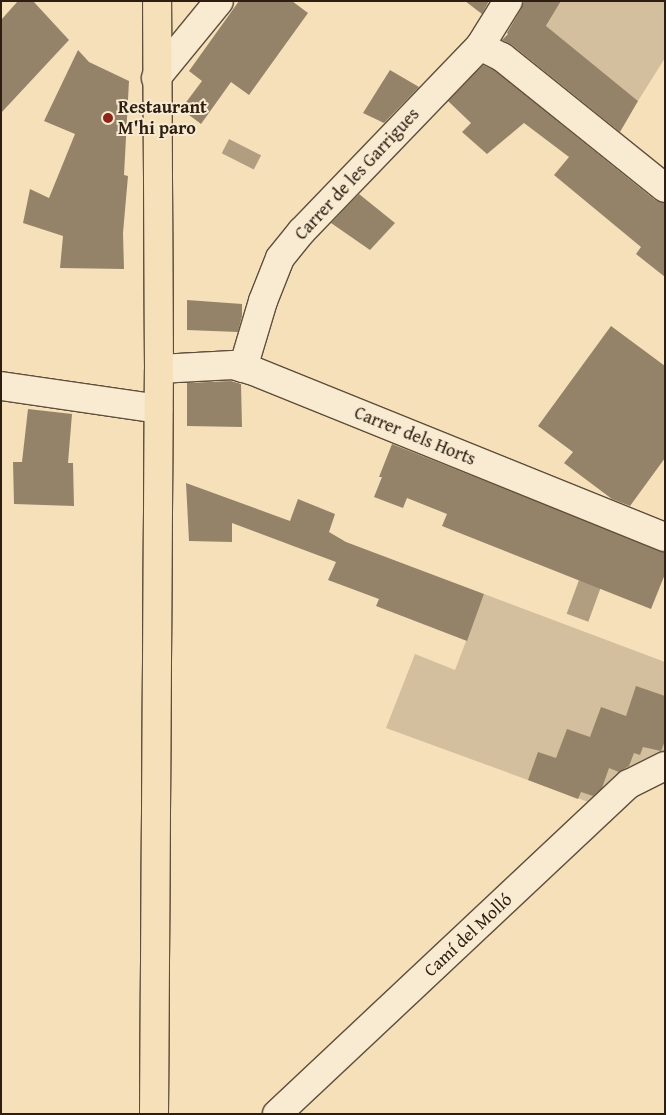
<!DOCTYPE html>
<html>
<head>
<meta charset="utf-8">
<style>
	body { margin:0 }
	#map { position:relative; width:666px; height:1115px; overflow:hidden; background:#f5e0ba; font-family:"Gentium Book Plus",serif }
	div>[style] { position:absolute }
	.green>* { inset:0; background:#d3bf9d }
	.water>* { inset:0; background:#b19e81; transform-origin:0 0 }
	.building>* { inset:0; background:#958369 }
	.roads { filter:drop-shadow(1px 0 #5f4e3b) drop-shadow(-1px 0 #5f4e3b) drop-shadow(0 1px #5f4e3b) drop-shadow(0 -1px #5f4e3b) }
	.minor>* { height:28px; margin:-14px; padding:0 14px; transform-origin:14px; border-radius:14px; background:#f8ebd2 }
	.major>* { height:28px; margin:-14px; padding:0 14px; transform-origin:14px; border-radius:14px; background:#f5e0ba }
	.dots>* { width:14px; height:14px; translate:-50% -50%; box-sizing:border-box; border:2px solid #f8ebd2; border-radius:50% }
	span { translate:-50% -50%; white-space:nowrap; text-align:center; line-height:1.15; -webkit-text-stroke:4px #f8ebd2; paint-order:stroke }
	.poi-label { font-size:18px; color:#2d1e11; font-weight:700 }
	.left { translate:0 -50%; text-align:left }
	.street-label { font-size:18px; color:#2d1e11 }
	.frame { position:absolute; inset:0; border:2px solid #2d1e11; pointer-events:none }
</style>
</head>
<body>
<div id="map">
	<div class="green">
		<i style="clip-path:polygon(561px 1px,665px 1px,665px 58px,638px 101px,576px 51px,529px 56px)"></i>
		<i style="clip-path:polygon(484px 594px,665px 662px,665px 750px,633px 769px,591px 803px,386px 728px,415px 654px,455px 670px)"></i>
	</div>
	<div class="water">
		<i style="left:229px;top:139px;width:36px;height:16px;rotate:27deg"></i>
		<i style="left:579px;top:580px;width:23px;height:36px;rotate:20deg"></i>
	</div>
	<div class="building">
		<i style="clip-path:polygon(18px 1px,33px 1px,69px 40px,1px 113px,1px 20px)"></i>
		<i style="clip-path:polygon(239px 1px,292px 1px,308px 13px,249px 95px,231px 82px,201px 124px,181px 109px,202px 81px,189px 71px)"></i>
		<i style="clip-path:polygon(465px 1px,489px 1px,482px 14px)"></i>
		<i style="clip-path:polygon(524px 1px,561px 1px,546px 26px,638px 101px,620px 132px,512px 45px,502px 40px,508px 34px,507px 33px,521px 9px)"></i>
		<i style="clip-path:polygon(78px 50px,89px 62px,129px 81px,124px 175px,128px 176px,123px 233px,124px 269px,60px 268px,63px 236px,23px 223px,30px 189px,49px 198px,75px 134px,44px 121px)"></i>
		<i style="clip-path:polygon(483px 65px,494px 70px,655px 200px,665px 203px,665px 277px,636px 254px,641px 247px,554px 175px,569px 157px,524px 123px,487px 154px,462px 132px,471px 123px,448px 101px)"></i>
		<i style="clip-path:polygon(390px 70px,419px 87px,384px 123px,363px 113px)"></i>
		<i style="clip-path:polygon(359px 194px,395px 223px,370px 250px,331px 223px)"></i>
		<i style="clip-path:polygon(187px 300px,242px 304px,242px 316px,238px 332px,187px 330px)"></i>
		<i style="clip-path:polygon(611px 326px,665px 366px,665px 458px,630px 506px,612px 499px,564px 463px,573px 452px,538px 426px)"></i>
		<i style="clip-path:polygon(231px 381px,241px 384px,242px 427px,187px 426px,187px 383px)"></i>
		<i style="clip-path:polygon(28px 409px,72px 414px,68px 463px,73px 463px,74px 506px,14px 504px,13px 462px,22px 462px)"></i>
		<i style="clip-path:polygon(392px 444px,665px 552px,665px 574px,651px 609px,442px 526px,447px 514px,407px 498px,403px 508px,374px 497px,382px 477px,379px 477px)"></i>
		<i style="clip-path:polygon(186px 483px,290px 521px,298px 499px,335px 514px,329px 532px,346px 542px,484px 594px,467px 641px,376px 606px,379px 599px,328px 580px,336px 562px,232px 523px,232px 542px,189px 541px)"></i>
		<i style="clip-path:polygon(636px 686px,665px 696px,665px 741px,661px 751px,643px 747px,640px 755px,634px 753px,629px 766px,619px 772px,609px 768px,602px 788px,593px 796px,581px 792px,578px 799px,528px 780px,538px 752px,556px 758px,567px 729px,590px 737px,601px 707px,626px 716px)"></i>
	</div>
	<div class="roads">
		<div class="minor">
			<i style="left:480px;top:46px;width:25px;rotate:27deg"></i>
			<i style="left:502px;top:57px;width:209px;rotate:38.8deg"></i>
			<i style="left:156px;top:78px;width:99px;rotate:-50.7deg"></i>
			<i style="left:243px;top:368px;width:70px;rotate:-73.4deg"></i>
			<i style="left:263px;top:301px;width:46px;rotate:-68.4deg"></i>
			<i style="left:280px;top:258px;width:35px;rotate:-51deg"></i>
			<i style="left:302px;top:231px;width:257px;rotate:-46.1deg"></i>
			<i style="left:480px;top:46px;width:53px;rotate:-58.1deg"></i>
			<i style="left:159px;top:369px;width:74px;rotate:-3.1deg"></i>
			<i style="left:233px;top:365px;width:19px;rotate:16deg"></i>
			<i style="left:251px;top:370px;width:446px;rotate:22deg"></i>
			<i style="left:1px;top:386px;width:159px;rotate:8.3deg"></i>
			<i style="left:277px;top:1114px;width:482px;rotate:-43.2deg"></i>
			<i style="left:629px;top:784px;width:40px;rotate:-26.6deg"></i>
		</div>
		<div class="major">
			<i style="left:154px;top:1114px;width:745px;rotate:-89.62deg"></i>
			<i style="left:159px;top:369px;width:368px;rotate:-90.3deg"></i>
		</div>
	</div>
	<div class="dots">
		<i style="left:108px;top:118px;background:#8f2418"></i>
	</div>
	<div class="poi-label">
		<span class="left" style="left:118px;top:118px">Restaurant<br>M'hi paro</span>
	</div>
	<div class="street-label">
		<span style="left:357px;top:174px;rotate:-47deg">Carrer de les Garrigues</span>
		<span style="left:415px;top:436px;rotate:22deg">Carrer dels Horts</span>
		<span style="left:468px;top:935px;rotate:-43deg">Camí del Molló</span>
	</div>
	<div class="frame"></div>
</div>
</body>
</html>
